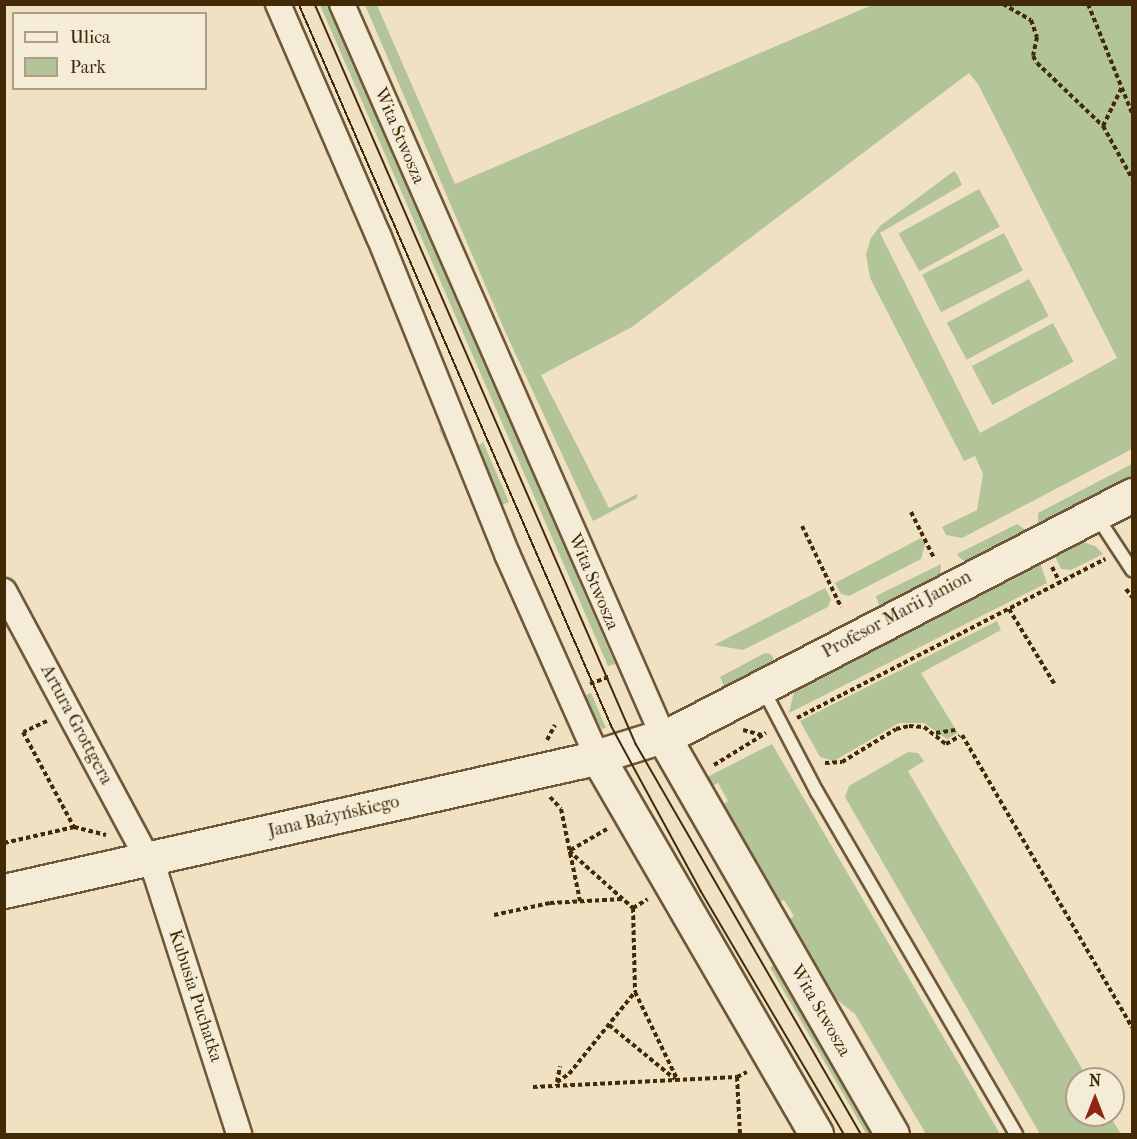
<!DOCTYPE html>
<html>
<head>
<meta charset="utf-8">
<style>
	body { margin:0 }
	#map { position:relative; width:1137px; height:1139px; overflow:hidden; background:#f0e1c3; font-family:"IM FELL French Canon",serif }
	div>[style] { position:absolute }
	.green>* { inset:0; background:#b3c499; transform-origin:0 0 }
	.path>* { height:4px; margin-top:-2px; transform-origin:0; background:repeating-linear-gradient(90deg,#432a07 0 4.5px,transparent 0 7.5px) }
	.roads { filter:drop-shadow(2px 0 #6e5836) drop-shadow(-2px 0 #6e5836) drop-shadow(0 2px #6e5836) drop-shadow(0 -2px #6e5836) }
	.lane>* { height:12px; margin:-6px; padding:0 6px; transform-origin:6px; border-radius:6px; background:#f5ecd8 }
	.street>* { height:24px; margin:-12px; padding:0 12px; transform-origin:12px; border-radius:12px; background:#f5ecd8 }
	.secondary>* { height:33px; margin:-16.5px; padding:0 16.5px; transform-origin:16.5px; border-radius:16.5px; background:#f5ecd8 }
	.tram>* { height:1.5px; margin:-0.75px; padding:0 0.75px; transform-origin:0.75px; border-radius:0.75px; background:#432a07 }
	span { translate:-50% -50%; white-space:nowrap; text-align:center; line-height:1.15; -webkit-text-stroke:5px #f5ecd8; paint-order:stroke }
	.street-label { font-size:18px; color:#432a07 }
	.frame { position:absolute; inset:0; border:6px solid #432a07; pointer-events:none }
	.legend { position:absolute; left:12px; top:12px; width:195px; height:78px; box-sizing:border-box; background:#f5ecd8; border:2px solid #ae9e84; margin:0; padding:8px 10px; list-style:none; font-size:18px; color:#432a07 }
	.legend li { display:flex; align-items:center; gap:12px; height:30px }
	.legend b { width:30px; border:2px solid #ae9e84 }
	.north { position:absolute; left:1065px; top:1067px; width:60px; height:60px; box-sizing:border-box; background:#f5ecd8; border:2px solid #ae9e84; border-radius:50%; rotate:0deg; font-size:16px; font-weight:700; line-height:24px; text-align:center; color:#432a07 }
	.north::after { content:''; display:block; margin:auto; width:21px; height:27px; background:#8f2418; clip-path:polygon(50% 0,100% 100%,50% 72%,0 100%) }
</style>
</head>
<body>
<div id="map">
	<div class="green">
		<i style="clip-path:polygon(320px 5px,330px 5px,615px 664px,608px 666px)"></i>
		<i style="clip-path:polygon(365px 5px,377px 5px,455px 184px,872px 5px,1132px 5px,1132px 449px,962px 538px,946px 535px,942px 527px,977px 510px,983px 474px,975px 456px,964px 461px,870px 278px,866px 254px,871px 238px,880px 226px,954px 171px,957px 174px,962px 185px,880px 233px,980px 433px,1117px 358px,978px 84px,969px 73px,632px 327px,541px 375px,609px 508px,637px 494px,637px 498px,593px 521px,504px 329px)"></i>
		<i style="left:979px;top:189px;width:43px;height:92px;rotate:61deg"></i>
		<i style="left:1004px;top:233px;width:42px;height:92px;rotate:63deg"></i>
		<i style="left:1029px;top:279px;width:42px;height:93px;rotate:62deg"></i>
		<i style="left:1053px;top:323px;width:44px;height:92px;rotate:62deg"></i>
		<i style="clip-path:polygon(447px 425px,475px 504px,439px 429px)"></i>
		<i style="clip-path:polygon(483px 442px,509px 502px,500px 506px,479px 445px)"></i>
		<i style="clip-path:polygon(1132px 464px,1132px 483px,1038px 524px,1038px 513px)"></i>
		<i style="clip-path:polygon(1017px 524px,1026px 530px,973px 561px,962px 560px,957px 554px)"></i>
		<i style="clip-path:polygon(921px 538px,925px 544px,921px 559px,849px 596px,841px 594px,835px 583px)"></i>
		<i style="clip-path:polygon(1080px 541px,1095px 546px,1103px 554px,1071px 570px,1061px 569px,1052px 550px)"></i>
		<i style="clip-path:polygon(1038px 557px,1047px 583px,789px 713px,795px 687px)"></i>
		<i style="clip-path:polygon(941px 564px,940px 578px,881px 612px,876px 596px)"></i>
		<i style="clip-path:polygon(825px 588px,831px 599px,828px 607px,743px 650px,714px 645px)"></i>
		<i style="clip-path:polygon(997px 621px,1001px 630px,921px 673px,958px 733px,947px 739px,924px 723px,899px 723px,834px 761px,820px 757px,800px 721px)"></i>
		<i style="clip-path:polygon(765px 653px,771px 654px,777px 666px,727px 693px,720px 677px)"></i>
		<i style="clip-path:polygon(591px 693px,606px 728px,602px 729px,582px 697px)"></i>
		<i style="clip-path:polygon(772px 744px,1000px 1134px,926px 1134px,855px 1014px,836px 999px,811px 957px,789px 920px,794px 916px,784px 900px,779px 902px,722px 805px,728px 801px,718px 783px,712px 786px,707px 777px)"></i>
		<i style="clip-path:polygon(908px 752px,918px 753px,924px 761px,908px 771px,1088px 1079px,1077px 1079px,1077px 1115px,1109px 1115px,1121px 1134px,1040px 1134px,845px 797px,849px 786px)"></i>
		<i style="left:778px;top:963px;width:198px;height:9px;rotate:60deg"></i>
	</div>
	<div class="path">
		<i style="left:222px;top:4px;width:2px;rotate:90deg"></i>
		<i style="left:1003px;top:4px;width:32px;rotate:30deg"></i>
		<i style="left:1031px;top:20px;width:18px;rotate:71deg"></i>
		<i style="left:1037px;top:37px;width:19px;rotate:102deg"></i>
		<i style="left:1033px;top:56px;width:8px;rotate:60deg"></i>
		<i style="left:1037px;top:63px;width:91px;rotate:43.7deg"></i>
		<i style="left:1103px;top:126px;width:60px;rotate:60.9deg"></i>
		<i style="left:1088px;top:4px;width:118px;rotate:68deg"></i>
		<i style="left:1103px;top:126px;width:43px;rotate:-64deg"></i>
		<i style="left:911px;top:512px;width:51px;rotate:63.4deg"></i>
		<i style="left:802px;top:526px;width:90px;rotate:64.3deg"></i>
		<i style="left:1052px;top:567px;width:18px;rotate:63deg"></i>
		<i style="left:1126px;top:589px;width:10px;rotate:53deg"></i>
		<i style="left:1009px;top:609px;width:89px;rotate:58.8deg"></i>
		<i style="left:590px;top:684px;width:22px;rotate:-21deg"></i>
		<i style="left:797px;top:718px;width:347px;rotate:-27.3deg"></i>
		<i style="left:47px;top:721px;width:26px;rotate:155deg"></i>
		<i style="left:23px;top:732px;width:108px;rotate:61.8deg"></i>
		<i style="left:743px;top:730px;width:20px;rotate:15deg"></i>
		<i style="left:936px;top:733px;width:20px;rotate:-9deg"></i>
		<i style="left:962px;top:735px;width:338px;rotate:59.8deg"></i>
		<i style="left:547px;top:740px;width:17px;rotate:-62deg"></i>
		<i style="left:825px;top:763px;width:17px;rotate:-3deg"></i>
		<i style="left:842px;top:762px;width:63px;rotate:-31.4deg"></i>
		<i style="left:896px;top:729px;width:13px;rotate:-13deg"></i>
		<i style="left:909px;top:726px;width:15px;rotate:4deg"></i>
		<i style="left:924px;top:727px;width:28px;rotate:38deg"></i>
		<i style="left:946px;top:744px;width:16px;rotate:-30deg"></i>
		<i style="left:714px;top:765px;width:61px;rotate:-31.6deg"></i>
		<i style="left:550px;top:797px;width:16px;rotate:47deg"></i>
		<i style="left:561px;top:809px;width:94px;rotate:78.3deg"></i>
		<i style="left:607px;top:829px;width:44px;rotate:149.9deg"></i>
		<i style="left:569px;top:851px;width:86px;rotate:41.7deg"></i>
		<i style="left:633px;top:908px;width:84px;rotate:88.6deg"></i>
		<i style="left:635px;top:992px;width:97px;rotate:64.2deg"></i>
		<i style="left:4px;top:843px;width:72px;rotate:-12.9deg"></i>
		<i style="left:74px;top:827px;width:33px;rotate:14deg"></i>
		<i style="left:633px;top:908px;width:17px;rotate:-31deg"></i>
		<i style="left:494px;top:915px;width:57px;rotate:-12.1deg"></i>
		<i style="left:550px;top:903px;width:73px;rotate:-3.1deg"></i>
		<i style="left:609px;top:1025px;width:85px;rotate:39.3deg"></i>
		<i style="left:737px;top:1077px;width:57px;rotate:87deg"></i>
		<i style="left:557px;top:1082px;width:14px;rotate:-34deg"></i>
		<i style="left:569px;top:1074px;width:105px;rotate:-51.2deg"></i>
		<i style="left:557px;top:1082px;width:16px;rotate:-79deg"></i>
		<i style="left:533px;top:1087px;width:204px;rotate:-2.8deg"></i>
		<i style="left:737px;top:1077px;width:11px;rotate:-27deg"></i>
	</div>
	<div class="roads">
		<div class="lane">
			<i style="left:1096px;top:515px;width:66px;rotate:56.8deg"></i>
			<i style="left:762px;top:687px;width:119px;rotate:62.4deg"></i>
			<i style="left:817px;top:792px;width:396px;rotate:59.8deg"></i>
		</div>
		<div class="street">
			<i style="left:278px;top:4px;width:254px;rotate:66.6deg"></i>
			<i style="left:379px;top:237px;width:342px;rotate:68deg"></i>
			<i style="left:507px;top:554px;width:221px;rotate:66deg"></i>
			<i style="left:342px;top:4px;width:799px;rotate:66.32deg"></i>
			<i style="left:4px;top:591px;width:322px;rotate:61.8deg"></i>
			<i style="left:156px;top:875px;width:272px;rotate:72.2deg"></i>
		</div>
		<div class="secondary">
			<i style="left:663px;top:736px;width:459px;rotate:60.1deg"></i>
			<i style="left:597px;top:756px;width:437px;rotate:59.9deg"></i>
			<i style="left:4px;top:891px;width:592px;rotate:-12.68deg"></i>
			<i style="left:582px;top:761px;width:97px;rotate:-17.3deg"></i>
			<i style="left:675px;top:732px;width:515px;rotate:-27.41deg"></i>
		</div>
	</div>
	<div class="tram">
		<i style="left:299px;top:4px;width:788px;rotate:66.59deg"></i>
		<i style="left:612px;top:727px;width:187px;rotate:61.5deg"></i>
		<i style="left:701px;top:891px;width:282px;rotate:59.5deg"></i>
		<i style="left:315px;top:4px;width:807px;rotate:66.55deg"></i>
		<i style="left:636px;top:744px;width:450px;rotate:60deg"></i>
	</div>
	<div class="street-label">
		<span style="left:399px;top:136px;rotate:67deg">Wita Stwosza</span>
		<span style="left:593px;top:582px;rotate:67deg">Wita Stwosza</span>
		<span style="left:897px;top:615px;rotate:-28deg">Profesor Marii Janion</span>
		<span style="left:76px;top:725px;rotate:62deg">Artura Grottgera</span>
		<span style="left:334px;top:817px;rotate:-13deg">Jana Bażyńskiego</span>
		<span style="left:195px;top:996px;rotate:72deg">Kubusia Puchatka</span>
		<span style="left:820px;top:1011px;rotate:60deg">Wita Stwosza</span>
	</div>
	<div class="frame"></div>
	<ul class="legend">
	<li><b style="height:8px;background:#f5ecd8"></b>Ulica</li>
	<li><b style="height:16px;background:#b3c499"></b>Park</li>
	</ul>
	<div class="north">N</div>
</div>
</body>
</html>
